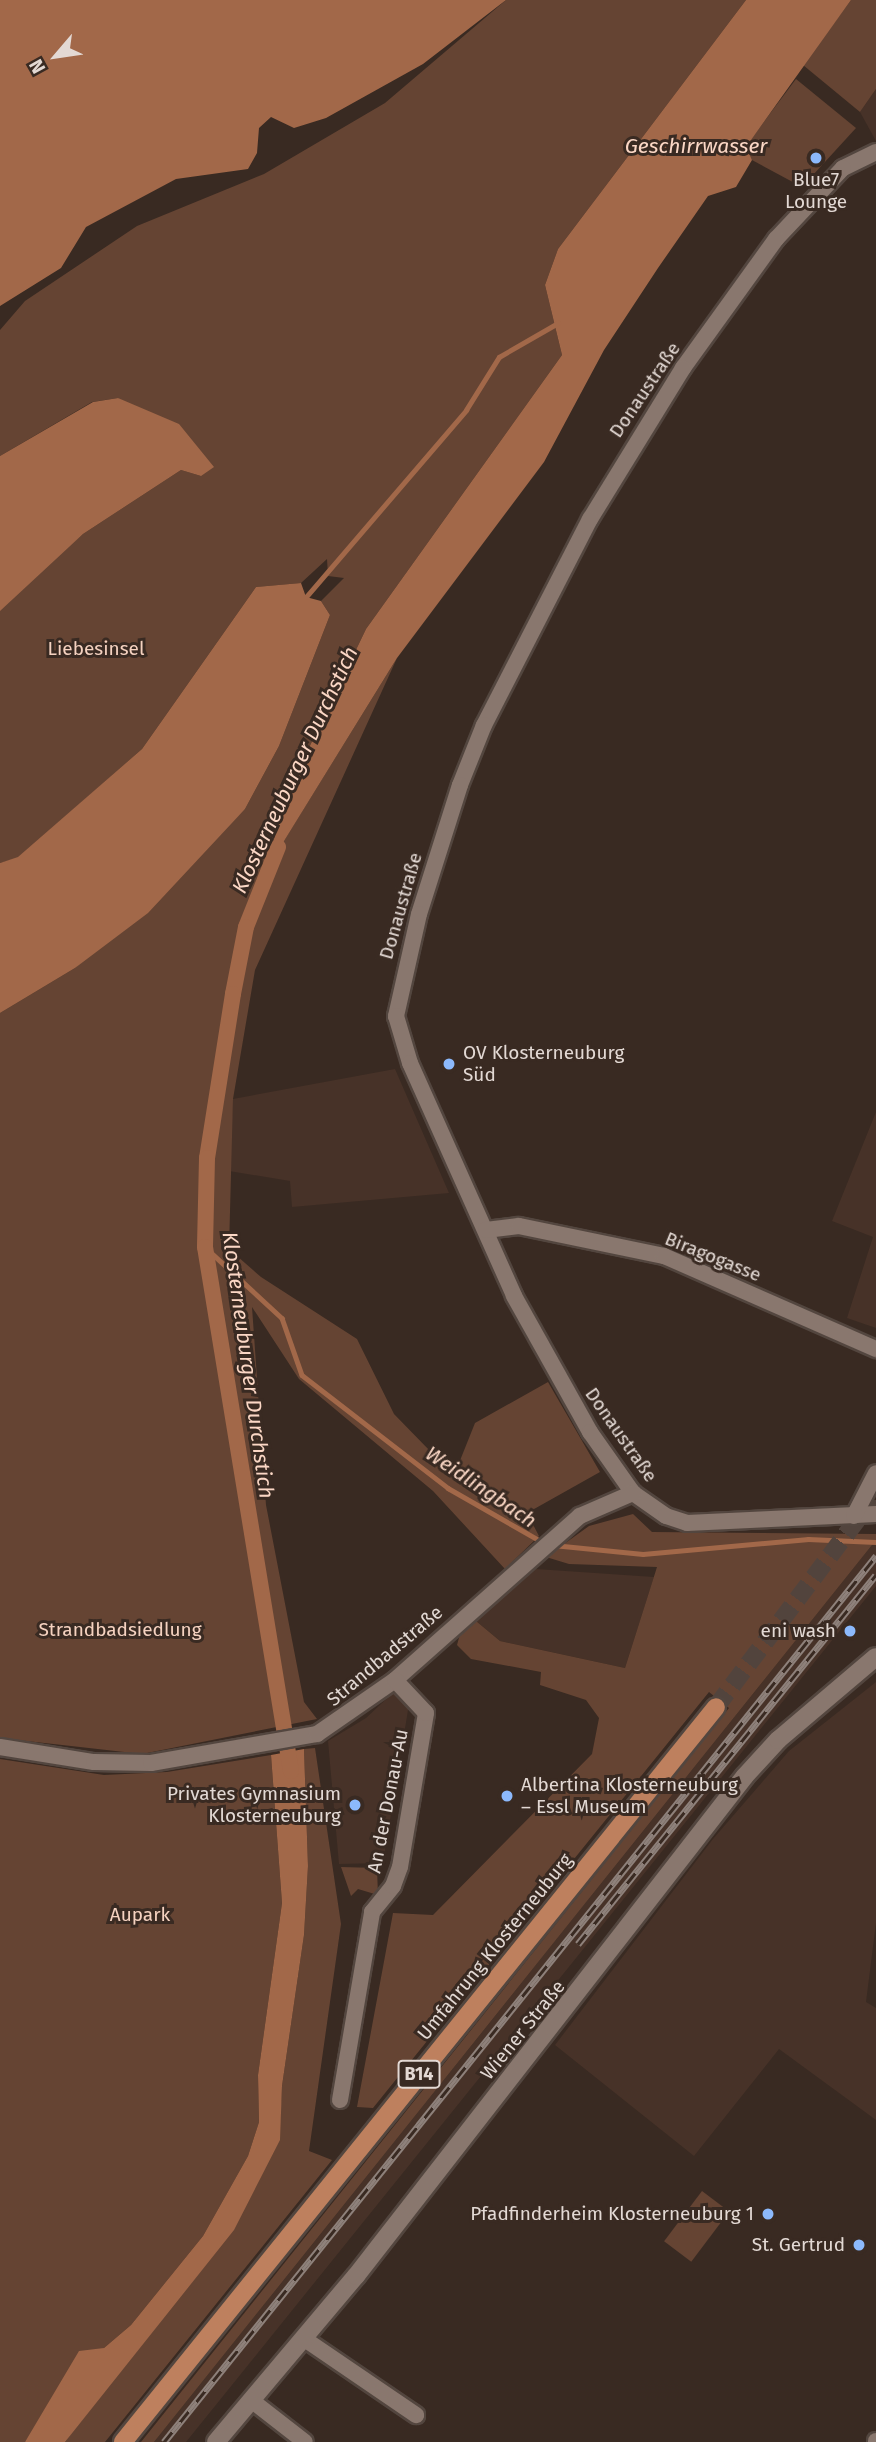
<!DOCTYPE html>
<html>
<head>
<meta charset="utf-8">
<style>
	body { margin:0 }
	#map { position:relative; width:876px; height:2442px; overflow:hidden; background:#392a22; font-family:"Fira Sans",sans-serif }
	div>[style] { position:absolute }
	.built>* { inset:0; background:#473228 }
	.green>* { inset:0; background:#654433; transform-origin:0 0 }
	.water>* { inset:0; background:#a26849 }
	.stream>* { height:4.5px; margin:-2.25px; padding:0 2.25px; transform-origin:2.25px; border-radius:2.25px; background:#a26849 }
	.canal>* { height:16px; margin:-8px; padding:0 8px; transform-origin:8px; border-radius:8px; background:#a26849 }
	.primary-tunnel>* { height:18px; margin-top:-9px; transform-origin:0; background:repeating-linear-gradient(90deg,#52443d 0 18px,transparent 0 27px) }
	.roads { filter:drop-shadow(2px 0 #53463f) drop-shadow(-2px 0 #53463f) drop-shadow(0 2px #53463f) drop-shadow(0 -2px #53463f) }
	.minor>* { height:16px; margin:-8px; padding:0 8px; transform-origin:8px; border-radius:8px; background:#89776e }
	.tertiary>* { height:18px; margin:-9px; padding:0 9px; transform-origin:9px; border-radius:9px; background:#89776e }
	.primary>* { height:18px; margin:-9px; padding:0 9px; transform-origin:9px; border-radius:9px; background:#be805e }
	.rail>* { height:7px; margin-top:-3.5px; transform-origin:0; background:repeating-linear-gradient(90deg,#392a22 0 13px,#8e817b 0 26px); box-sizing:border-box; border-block:2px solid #8e817b }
	.dots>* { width:19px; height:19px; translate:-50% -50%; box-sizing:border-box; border:4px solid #392a22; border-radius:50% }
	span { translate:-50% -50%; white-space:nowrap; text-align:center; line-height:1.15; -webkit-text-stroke:6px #392a22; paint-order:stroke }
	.shield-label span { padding:2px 5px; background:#392a22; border:2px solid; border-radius:5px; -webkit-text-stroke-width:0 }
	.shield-label { font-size:18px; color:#e3d9d4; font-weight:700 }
	.poi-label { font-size:19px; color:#e3d9d4 }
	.left { translate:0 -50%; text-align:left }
	.right { translate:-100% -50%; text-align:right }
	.street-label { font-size:19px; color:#e3d9d4 }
	.park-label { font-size:19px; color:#f5d2c0 }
	.water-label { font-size:21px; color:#fbd7c5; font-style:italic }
	.north { position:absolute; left:21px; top:21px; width:70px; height:70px; -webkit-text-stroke:5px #392a22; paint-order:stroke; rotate:241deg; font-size:19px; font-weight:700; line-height:28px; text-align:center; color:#e3d9d4 }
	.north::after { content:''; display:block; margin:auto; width:24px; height:32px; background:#e3d9d4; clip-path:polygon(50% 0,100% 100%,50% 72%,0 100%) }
</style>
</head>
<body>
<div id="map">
	<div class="built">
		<i style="clip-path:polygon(876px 89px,876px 141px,860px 112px)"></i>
		<i style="clip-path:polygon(395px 1069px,449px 1193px,292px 1207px,290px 1181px,229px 1171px,233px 1099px)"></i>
		<i style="clip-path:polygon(876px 1112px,876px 1328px,847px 1318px,873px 1237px,832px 1221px)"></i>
		<i style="clip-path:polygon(876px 1540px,876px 1586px,838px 1633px,186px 2442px,154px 2442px)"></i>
		<i style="clip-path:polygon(536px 1569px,654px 1577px,625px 1668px,500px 1641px,476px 1621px)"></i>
		<i style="clip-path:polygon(876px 1682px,876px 1923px,866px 2002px,876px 2008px,876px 2120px,779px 2049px,694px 2156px,555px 2045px,713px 1839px,789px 1751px)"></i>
		<i style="clip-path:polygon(397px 1689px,409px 1704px,383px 1863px,339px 1864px,328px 1741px,366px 1718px)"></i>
	</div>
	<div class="green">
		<i style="clip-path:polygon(506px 0,746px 0,558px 249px,545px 285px,562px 355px,366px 629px,281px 806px,269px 865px,397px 658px,255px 970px,233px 1099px,229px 1249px,261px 1277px,357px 1339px,394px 1414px,431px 1452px,457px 1468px,475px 1423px,548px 1382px,600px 1472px,527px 1513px,539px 1536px,505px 1569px,433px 1491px,299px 1379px,252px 1307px,266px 1505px,304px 1702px,317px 1719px,142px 1754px,0 1738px,0 1013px,75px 968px,245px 809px,279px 746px,330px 615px,321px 601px,344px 578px,328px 576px,327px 559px,301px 583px,256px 587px,142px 749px,18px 858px,0 863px,0 606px,83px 534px,181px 470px,201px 476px,118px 398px,92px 402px,0 456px,0 330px,25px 301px,137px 226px,264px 174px,385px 103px)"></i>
		<i style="clip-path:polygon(851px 0,876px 0,876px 89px,860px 112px,803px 65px)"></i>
		<i style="clip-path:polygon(796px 79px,856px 128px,802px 187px,752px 160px,745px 147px)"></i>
		<i style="clip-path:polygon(633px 1514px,652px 1532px,876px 1534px,876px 1540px,154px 2442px,141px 2442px,729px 1708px,709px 1692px,373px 2108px,357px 2107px,393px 1913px,433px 1915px,592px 1754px,599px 1718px,586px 1700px,540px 1685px,541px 1672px,471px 1659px,457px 1645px,460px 1634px,476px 1621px,500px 1641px,625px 1668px,657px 1567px,569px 1564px,546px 1557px,589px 1526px)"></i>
		<i style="clip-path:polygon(315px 1748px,341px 1924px,309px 2151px,332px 2160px,105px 2442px,65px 2442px,279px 2140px,282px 2086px,304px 1935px,308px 1866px,304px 1749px)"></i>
		<i style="clip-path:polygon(271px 1755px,282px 1903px,258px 2075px,259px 2122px,248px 2156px,203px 2236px,131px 2325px,104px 2348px,25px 2442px,0 2442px,0 1759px,104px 1775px,167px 1772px)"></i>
		<i style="clip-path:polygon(341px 1867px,377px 1868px,378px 1895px,358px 1889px,351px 1896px)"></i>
		<i style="left:702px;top:2191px;width:34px;height:63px;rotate:37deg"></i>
	</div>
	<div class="water">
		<i style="clip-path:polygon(0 0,506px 0,423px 64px,326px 118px,294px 128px,271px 117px,259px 128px,257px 153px,248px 169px,176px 179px,86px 227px,61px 268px,0 306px)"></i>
		<i style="clip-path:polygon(746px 0,851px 0,746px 147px,752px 160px,736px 187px,708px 196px,658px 268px,604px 350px,544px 462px,397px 658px,268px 867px,281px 806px,366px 629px,562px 355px,545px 285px,558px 249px)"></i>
		<i style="clip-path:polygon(118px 398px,179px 424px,214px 467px,201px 476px,181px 470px,83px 534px,0 611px,0 456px,93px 402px)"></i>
		<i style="clip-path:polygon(301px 583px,306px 597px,321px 601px,330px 615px,279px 746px,245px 809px,148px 913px,75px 968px,0 1013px,0 863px,18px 857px,142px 749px,256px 587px)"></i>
		<i style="clip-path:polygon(304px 1749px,308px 1866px,304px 1935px,282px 2086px,280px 2140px,234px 2230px,65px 2442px,25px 2442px,79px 2351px,104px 2348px,131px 2325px,203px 2236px,248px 2156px,259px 2122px,258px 2075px,282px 1903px,271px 1755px)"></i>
	</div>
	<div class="stream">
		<i style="left:306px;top:597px;width:246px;rotate:-49.4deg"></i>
		<i style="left:466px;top:410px;width:62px;rotate:-58.1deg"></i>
		<i style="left:499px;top:357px;width:68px;rotate:-30deg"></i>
		<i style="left:205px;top:1247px;width:105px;rotate:42.7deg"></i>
		<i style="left:282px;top:1318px;width:60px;rotate:70.7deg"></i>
		<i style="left:302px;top:1375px;width:185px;rotate:37.7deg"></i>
		<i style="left:448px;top:1488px;width:111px;rotate:29.8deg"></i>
		<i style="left:553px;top:1545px;width:90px;rotate:5.7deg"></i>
		<i style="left:643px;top:1554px;width:166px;rotate:-5.2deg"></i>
		<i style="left:808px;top:1539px;width:68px;rotate:2.5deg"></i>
	</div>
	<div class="canal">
		<i style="left:278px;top:847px;width:86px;rotate:111.8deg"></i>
		<i style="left:246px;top:927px;width:68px;rotate:101deg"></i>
		<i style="left:233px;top:994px;width:166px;rotate:99deg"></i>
		<i style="left:207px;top:1158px;width:89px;rotate:91.3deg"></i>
		<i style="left:205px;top:1247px;width:531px;rotate:80.68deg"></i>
	</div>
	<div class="primary-tunnel">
		<i style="left:716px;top:1707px;width:266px;rotate:-53deg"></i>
	</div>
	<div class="roads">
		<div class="minor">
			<i style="left:876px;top:152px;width:37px;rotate:154deg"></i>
			<i style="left:843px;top:168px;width:98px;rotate:133.3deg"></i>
			<i style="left:776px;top:239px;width:159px;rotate:125.8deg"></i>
			<i style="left:683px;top:368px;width:177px;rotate:121.6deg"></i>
			<i style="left:590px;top:519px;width:232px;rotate:117.2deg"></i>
			<i style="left:484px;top:725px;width:65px;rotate:111.8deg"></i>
			<i style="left:460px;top:785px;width:135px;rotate:107.6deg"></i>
			<i style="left:419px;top:914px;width:105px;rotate:102.7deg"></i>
			<i style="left:396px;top:1016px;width:49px;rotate:73.4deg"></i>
			<i style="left:410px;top:1063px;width:255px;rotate:65.9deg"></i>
			<i style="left:514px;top:1296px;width:156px;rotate:60.8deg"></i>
			<i style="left:590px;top:1432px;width:75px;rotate:54.8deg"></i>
			<i style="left:633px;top:1493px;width:40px;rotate:34.9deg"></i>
			<i style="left:666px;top:1516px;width:22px;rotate:18deg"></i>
			<i style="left:687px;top:1523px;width:189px;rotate:-2.7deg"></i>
			<i style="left:486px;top:1230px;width:33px;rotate:-7deg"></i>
			<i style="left:519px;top:1226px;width:148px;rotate:11.7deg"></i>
			<i style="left:664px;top:1256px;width:232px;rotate:23.7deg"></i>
			<i style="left:854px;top:1516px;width:48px;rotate:-62.9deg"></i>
			<i style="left:0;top:1747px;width:95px;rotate:9.1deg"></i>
			<i style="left:94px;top:1762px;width:57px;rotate:1deg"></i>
			<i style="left:151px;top:1763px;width:169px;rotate:-9.9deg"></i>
			<i style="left:317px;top:1734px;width:95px;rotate:-34.7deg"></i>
			<i style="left:395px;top:1680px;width:247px;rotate:-41.6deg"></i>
			<i style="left:580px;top:1516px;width:58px;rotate:-23.5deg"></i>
			<i style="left:340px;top:2100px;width:191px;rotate:-80.3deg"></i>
			<i style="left:372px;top:1912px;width:33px;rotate:-51deg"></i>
			<i style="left:393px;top:1886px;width:20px;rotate:-70deg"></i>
			<i style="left:400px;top:1867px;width:156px;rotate:-80.4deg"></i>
			<i style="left:426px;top:1713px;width:45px;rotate:-133.2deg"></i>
			<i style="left:303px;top:2338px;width:137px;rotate:34.3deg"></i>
			<i style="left:251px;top:2400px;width:68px;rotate:37.9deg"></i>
			<i style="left:876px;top:2442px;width:1px;rotate:-90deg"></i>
		</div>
		<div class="tertiary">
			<i style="left:216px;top:2442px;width:217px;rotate:-49.9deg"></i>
			<i style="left:356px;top:2276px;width:633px;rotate:-52.12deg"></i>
			<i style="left:745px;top:1776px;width:49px;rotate:-47.5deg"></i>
			<i style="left:778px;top:1740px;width:128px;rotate:-40.3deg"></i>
		</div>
		<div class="primary">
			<i style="left:123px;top:2442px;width:944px;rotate:-51.1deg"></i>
		</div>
	</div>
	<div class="rail">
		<i style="left:578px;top:1944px;width:474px;rotate:-51.1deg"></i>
		<i style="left:164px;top:2442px;width:1137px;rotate:-51.21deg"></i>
	</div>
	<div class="dots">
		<i style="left:816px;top:158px;background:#8cb9fc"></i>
		<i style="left:449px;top:1064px;background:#8cb9fc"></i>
		<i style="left:850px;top:1631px;background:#8cb9fc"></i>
		<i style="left:507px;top:1796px;background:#8cb9fc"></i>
		<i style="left:355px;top:1805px;background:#8cb9fc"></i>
		<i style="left:768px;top:2214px;background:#8cb9fc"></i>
		<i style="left:859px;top:2245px;background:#8cb9fc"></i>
	</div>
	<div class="shield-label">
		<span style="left:419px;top:2074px">B14</span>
	</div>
	<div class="poi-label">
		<span style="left:816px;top:191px">Blue7<br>Lounge</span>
		<span class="left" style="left:463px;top:1064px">OV Klosterneuburg<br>Süd</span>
		<span class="right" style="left:836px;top:1631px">eni wash</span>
		<span class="left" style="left:521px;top:1796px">Albertina Klosterneuburg<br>– Essl Museum</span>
		<span class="right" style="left:341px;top:1805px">Privates Gymnasium<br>Klosterneuburg</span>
		<span class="right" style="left:754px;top:2214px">Pfadfinderheim Klosterneuburg 1</span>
		<span class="right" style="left:845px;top:2245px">St. Gertrud</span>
	</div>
	<div class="street-label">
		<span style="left:645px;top:390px;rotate:-56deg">Donaustraße</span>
		<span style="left:401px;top:906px;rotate:-74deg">Donaustraße</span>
		<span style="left:713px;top:1257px;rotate:22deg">Biragogasse</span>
		<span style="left:621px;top:1435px;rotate:55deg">Donaustraße</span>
		<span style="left:385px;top:1656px;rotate:-40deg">Strandbadstraße</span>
		<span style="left:388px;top:1801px;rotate:-79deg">An der Donau-Au</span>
		<span style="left:495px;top:1947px;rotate:-51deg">Umfahrung Klosterneuburg</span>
		<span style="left:523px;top:2030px;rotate:-51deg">Wiener Straße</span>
	</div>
	<div class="park-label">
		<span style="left:96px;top:649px">Liebesinsel</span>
		<span style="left:120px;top:1630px">Strandbadsiedlung</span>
		<span style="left:140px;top:1915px">Aupark</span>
	</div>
	<div class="water-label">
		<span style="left:696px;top:146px">Geschirrwasser</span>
		<span style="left:295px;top:770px;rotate:-65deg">Klosterneuburger Durchstich</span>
		<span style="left:248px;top:1365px;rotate:82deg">Klosterneuburger Durchstich</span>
		<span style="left:481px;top:1487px;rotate:34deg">Weidlingbach</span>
	</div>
	<div class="north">N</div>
</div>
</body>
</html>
